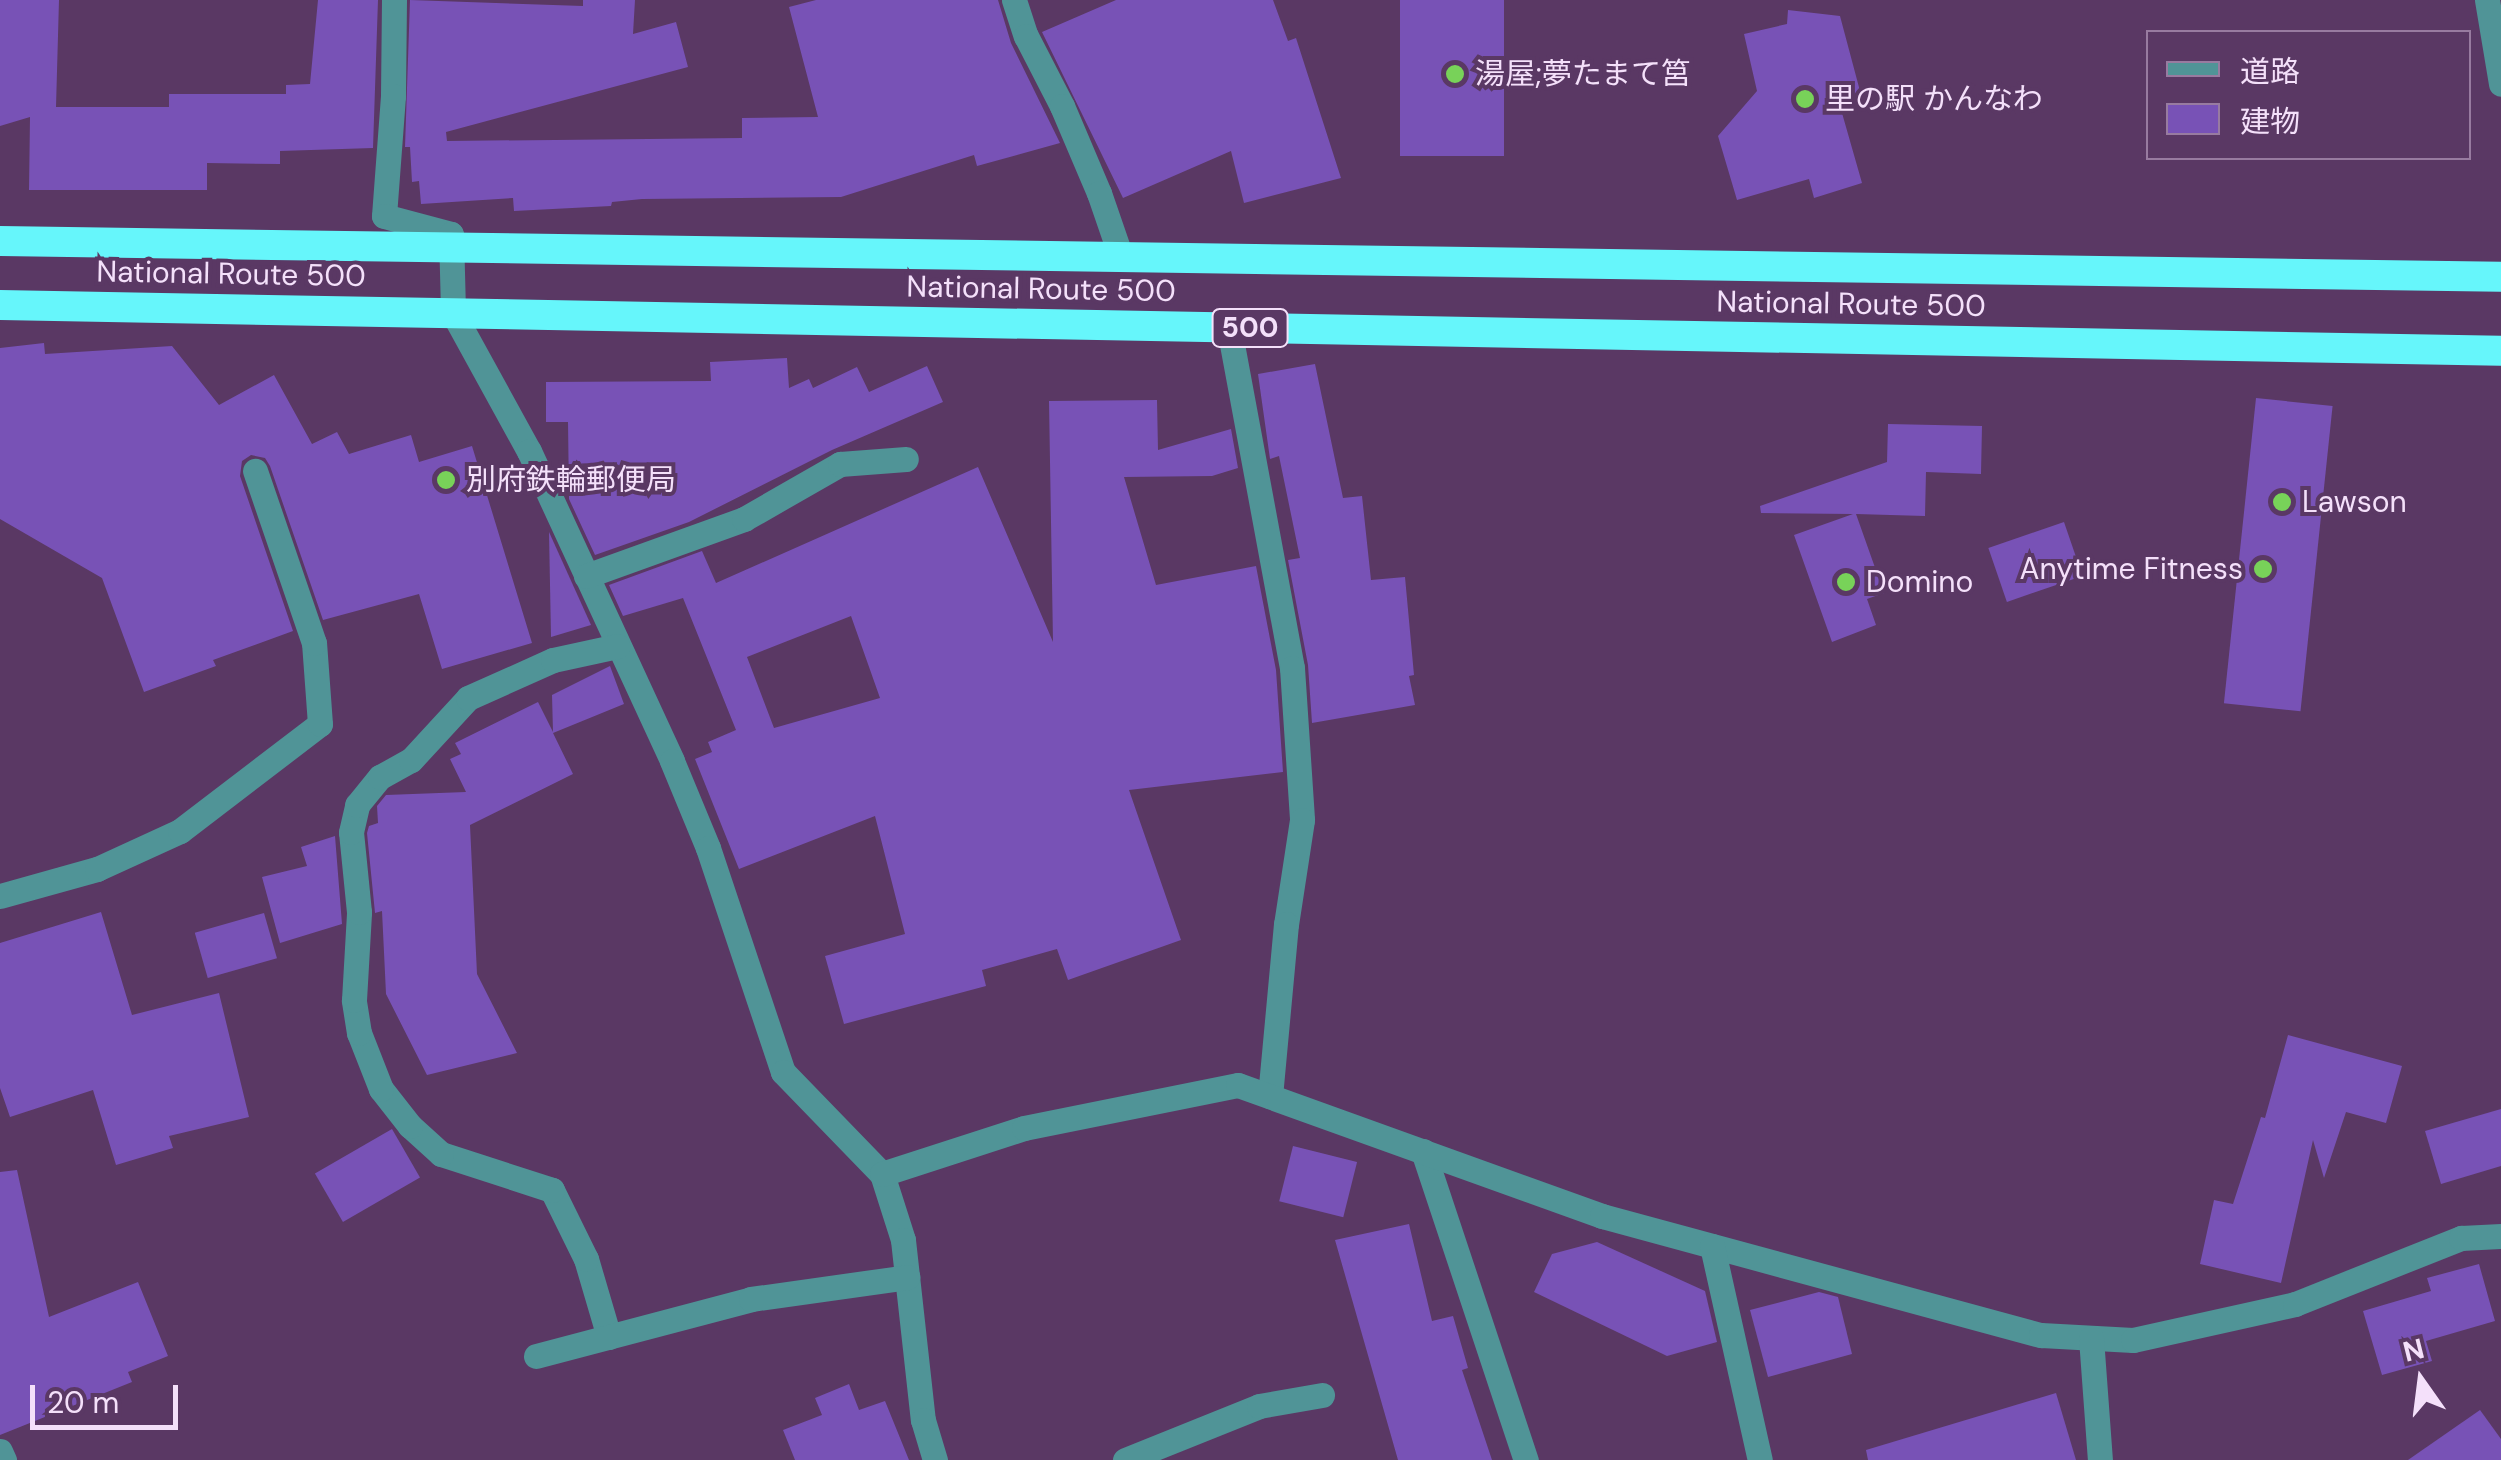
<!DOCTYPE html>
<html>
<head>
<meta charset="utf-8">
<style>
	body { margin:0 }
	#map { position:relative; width:2501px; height:1460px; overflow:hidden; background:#5a3864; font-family:"DM Sans","Noto Sans JP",sans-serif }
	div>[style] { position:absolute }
	.building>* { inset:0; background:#7852b6; transform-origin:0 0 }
	.minor>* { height:25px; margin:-12.5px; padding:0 12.5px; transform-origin:12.5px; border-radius:12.5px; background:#509497 }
	.highway>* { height:30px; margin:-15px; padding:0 15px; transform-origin:15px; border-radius:15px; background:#66f6fb }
	.dots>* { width:28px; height:28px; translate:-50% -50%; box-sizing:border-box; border:5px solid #5a3864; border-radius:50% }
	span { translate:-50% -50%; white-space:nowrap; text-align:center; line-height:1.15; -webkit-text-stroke:8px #5a3864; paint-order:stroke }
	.shield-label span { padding:2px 8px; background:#5a3864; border:2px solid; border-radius:8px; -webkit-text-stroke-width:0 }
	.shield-label { font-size:28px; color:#f4e0fa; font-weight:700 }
	.poi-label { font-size:30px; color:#f4e0fa }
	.left { translate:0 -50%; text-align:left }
	.right { translate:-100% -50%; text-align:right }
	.street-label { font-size:30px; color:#f4e0fa }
	.legend { position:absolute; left:2146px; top:30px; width:325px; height:130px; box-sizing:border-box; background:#5a3864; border:2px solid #987ba0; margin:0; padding:12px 18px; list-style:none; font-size:30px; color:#f4e0fa }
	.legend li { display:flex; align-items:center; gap:20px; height:50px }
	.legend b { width:50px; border:2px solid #987ba0 }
	.north { position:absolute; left:2371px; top:1330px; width:100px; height:100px; -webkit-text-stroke:8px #5a3864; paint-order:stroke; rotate:346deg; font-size:28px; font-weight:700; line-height:40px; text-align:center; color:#f4e0fa }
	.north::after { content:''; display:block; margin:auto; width:35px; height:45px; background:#f4e0fa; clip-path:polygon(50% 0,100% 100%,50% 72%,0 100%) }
	.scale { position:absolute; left:30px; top:1385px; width:148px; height:45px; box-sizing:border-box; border:5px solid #f4e0fa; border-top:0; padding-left:12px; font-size:30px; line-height:35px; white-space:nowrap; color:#f4e0fa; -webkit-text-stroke:8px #5a3864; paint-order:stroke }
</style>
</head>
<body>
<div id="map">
	<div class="building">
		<i style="clip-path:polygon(0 0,59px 0,56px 107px,169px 107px,169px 94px,286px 94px,286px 85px,310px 84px,318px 0,378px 0,373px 148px,280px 151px,280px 164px,207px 163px,207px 190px,29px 190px,30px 117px,0 126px)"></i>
		<i style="clip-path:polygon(410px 0,583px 6px,583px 0,635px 0,633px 34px,676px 22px,688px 67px,446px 132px,447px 141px,742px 138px,742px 118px,818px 117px,789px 7px,816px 0,998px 0,1011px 43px,1060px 143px,977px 166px,974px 155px,841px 197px,642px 199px,612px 202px,611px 206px,514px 211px,513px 198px,421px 204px,419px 181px,412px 182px,410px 147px,405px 147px)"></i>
		<i style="clip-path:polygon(1116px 0,1273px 0,1288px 41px,1296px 38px,1341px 178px,1244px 203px,1231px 151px,1123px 198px,1042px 32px)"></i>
		<i style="left:1400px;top:0;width:104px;height:156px"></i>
		<i style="clip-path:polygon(1788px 10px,1840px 16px,1864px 106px,1842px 113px,1862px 183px,1814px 198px,1809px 179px,1737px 200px,1718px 136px,1757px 91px,1744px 34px,1787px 24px)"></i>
		<i style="clip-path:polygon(44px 343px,45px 354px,172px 346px,219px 405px,274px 375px,312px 444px,337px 432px,349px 454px,411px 435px,419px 462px,472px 446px,532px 643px,442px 669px,419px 594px,323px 620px,270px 466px,265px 458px,251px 455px,242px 461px,240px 476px,293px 631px,213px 660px,216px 666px,144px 692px,102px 578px,0 519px,0 348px)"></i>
		<i style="clip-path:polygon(787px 358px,789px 388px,809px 379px,813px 388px,857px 367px,869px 392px,927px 366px,943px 402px,832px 450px,689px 522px,595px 555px,569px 499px,568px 422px,546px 422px,546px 382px,711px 381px,710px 362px)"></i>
		<i style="clip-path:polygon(1315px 364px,1343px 498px,1362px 496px,1371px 580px,1405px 577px,1414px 675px,1409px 676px,1415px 705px,1312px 723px,1308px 665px,1288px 560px,1300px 558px,1279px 456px,1270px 459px,1258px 374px)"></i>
		<i style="left:2256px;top:398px;width:77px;height:307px;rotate:6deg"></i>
		<i style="clip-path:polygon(evenodd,1157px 400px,1158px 450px,1231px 429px,1238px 468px,1212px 476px,1124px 477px,1156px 585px,1256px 566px,1276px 670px,1283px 772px,1129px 790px,1181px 940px,1068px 980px,1057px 949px,982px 970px,986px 986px,844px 1024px,825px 956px,905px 934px,875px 816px,739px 869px,695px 759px,712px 752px,708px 742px,736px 730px,683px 598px,623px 616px,609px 585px,702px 551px,716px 583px,978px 467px,1053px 642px,1049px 401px,1157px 400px,851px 616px,880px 698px,774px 728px,747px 657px,851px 616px)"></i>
		<i style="clip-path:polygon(1888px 424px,1982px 426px,1981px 474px,1926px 472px,1925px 516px,1856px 514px,1884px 593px,1867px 599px,1876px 625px,1832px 642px,1794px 535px,1853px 514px,1761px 513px,1760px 506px,1887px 462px)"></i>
		<i style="left:2064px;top:522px;width:57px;height:80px;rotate:71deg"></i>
		<i style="clip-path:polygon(549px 532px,591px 625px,551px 637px)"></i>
		<i style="clip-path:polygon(610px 666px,624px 704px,553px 733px,573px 774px,470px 825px,477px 974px,517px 1053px,427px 1075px,386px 994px,382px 911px,375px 913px,367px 833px,369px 826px,378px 823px,377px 806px,386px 795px,466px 792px,450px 759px,461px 754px,455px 743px,538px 702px,553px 732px,552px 695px)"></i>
		<i style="clip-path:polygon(335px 836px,342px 924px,280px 943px,262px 877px,307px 866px,301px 847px)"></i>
		<i style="clip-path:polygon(101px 912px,132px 1015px,219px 993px,249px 1117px,169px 1136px,173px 1148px,116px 1165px,93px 1090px,10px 1117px,0 1088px,0 943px)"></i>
		<i style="left:264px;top:913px;width:47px;height:72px;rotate:74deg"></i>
		<i style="clip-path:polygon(2288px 1035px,2402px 1066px,2386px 1123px,2346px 1112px,2324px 1178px,2313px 1140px,2281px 1283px,2200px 1264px,2214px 1200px,2233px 1204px,2261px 1117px,2265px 1118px)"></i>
		<i style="clip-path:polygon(2501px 1109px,2501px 1166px,2441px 1184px,2425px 1131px)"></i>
		<i style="left:392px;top:1129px;width:56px;height:89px;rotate:60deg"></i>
		<i style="left:1293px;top:1146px;width:66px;height:57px;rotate:14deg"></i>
		<i style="clip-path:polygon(17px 1170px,49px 1317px,138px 1282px,168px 1356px,128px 1372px,132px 1382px,0 1435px,0 1172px)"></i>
		<i style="clip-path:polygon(1409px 1224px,1432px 1321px,1453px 1316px,1468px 1368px,1462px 1370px,1492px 1460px,1398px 1460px,1335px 1240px)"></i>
		<i style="clip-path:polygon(1597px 1242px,1705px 1291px,1717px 1342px,1667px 1356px,1534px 1292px,1552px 1254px)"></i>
		<i style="clip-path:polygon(2479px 1264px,2495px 1321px,2426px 1341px,2432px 1361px,2382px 1375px,2363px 1311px,2431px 1291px,2427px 1278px)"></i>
		<i style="clip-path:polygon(1819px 1292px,1838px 1297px,1852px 1354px,1768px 1377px,1750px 1310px)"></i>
		<i style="clip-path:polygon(849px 1384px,859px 1410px,885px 1401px,909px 1460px,795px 1460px,783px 1430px,822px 1415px,815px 1398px)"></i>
		<i style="clip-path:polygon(2056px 1393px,2076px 1460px,1868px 1460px,1866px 1450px)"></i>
		<i style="clip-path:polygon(2480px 1410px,2501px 1439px,2501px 1460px,2408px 1460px)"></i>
	</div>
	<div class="minor">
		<i style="left:394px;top:0;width:96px;rotate:90.6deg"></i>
		<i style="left:393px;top:96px;width:120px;rotate:94.3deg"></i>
		<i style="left:384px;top:216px;width:69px;rotate:15deg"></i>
		<i style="left:451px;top:234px;width:79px;rotate:88.5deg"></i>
		<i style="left:453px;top:313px;width:158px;rotate:61.2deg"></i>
		<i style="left:529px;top:451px;width:341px;rotate:65.2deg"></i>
		<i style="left:672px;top:761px;width:94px;rotate:67.5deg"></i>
		<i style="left:708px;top:848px;width:236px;rotate:71.5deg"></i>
		<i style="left:783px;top:1072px;width:142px;rotate:45.9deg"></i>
		<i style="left:882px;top:1174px;width:69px;rotate:72.3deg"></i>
		<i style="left:903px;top:1240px;width:181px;rotate:83.7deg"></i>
		<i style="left:923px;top:1420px;width:42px;rotate:73.3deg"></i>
		<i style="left:1014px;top:0;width:38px;rotate:72deg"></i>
		<i style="left:1026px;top:36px;width:79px;rotate:62.8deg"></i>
		<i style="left:1062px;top:106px;width:95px;rotate:67deg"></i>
		<i style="left:1099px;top:193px;width:68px;rotate:71deg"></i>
		<i style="left:2487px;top:0;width:85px;rotate:80.5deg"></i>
		<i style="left:1229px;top:328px;width:346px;rotate:79.5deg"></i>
		<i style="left:1292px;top:668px;width:152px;rotate:86.2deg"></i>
		<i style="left:1302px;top:820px;width:105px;rotate:98.7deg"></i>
		<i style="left:1286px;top:924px;width:173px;rotate:95.3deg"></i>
		<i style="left:586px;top:576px;width:168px;rotate:-19.8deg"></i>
		<i style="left:744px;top:519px;width:111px;rotate:-29.8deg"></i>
		<i style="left:840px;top:464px;width:66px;rotate:-4.3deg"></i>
		<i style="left:0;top:896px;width:101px;rotate:-15.6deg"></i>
		<i style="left:97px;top:869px;width:91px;rotate:-24.6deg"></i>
		<i style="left:180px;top:831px;width:176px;rotate:-37.4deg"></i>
		<i style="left:320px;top:724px;width:81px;rotate:-94.2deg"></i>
		<i style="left:314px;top:643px;width:182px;rotate:-108.9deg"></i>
		<i style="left:1423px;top:1151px;width:326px;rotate:71.6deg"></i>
		<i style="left:882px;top:1174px;width:149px;rotate:-17.9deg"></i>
		<i style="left:1024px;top:1128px;width:218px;rotate:-11.4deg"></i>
		<i style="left:1238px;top:1085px;width:387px;rotate:19.8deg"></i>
		<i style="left:1602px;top:1216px;width:455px;rotate:15.2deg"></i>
		<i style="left:2041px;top:1335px;width:92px;rotate:3.1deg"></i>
		<i style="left:2133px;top:1340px;width:166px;rotate:-12.5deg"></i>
		<i style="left:2295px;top:1304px;width:179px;rotate:-21.7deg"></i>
		<i style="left:2461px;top:1238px;width:40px;rotate:-2.9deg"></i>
		<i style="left:1712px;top:1246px;width:219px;rotate:77.4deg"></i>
		<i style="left:609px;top:1337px;width:81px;rotate:-106.4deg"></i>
		<i style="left:586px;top:1259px;width:77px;rotate:-116.2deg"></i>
		<i style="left:552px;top:1190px;width:117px;rotate:-162deg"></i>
		<i style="left:441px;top:1154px;width:42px;rotate:-137.9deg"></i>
		<i style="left:410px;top:1126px;width:47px;rotate:-128.1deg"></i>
		<i style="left:381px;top:1089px;width:60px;rotate:-111.4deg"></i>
		<i style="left:359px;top:1033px;width:33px;rotate:-99deg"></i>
		<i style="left:354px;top:1000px;width:88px;rotate:-86.7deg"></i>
		<i style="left:359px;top:912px;width:80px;rotate:-95.7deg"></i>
		<i style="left:351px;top:832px;width:28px;rotate:-77deg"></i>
		<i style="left:357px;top:805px;width:36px;rotate:-51deg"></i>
		<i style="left:380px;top:777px;width:35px;rotate:-29deg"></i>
		<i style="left:411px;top:760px;width:84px;rotate:-47.4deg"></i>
		<i style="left:468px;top:698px;width:93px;rotate:-24.1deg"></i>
		<i style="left:553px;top:660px;width:66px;rotate:-12.2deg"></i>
		<i style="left:2091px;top:1338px;width:122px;rotate:85.8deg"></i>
		<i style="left:536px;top:1356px;width:222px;rotate:-14.8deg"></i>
		<i style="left:751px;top:1299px;width:158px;rotate:-8deg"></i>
		<i style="left:0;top:1451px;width:10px;rotate:66deg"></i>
		<i style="left:1125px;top:1460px;width:144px;rotate:-21.9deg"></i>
		<i style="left:1259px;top:1406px;width:64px;rotate:-9.9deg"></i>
	</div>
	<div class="highway">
		<i style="left:0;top:241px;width:2501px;rotate:0.82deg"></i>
		<i style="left:0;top:305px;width:2501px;rotate:1.05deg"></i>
	</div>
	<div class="dots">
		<i style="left:1455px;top:74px;background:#78d259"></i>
		<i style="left:1805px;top:99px;background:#78d259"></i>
		<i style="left:446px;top:480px;background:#78d259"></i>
		<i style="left:2282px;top:502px;background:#78d259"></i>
		<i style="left:2263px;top:569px;background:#78d259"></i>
		<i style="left:1846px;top:582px;background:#78d259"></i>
	</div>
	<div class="shield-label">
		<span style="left:1250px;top:328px">500</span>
	</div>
	<div class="poi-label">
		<span class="left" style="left:1475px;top:74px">湯屋;夢たまて筥</span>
		<span class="left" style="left:1825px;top:99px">里の駅 かんなわ</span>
		<span class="left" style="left:466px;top:480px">別府鉄輪郵便局</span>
		<span class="left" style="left:2302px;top:502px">Lawson</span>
		<span class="right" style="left:2243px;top:569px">Anytime Fitness</span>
		<span class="left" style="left:1866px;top:582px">Domino</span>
	</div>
	<div class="street-label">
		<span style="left:231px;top:274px;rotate:1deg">National Route 500</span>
		<span style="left:1041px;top:289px;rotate:1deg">National Route 500</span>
		<span style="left:1851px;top:304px;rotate:1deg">National Route 500</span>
	</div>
	<ul class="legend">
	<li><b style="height:12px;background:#509497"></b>道路</li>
	<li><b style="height:28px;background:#7852b6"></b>建物</li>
	</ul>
	<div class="north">N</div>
	<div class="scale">20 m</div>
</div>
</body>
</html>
